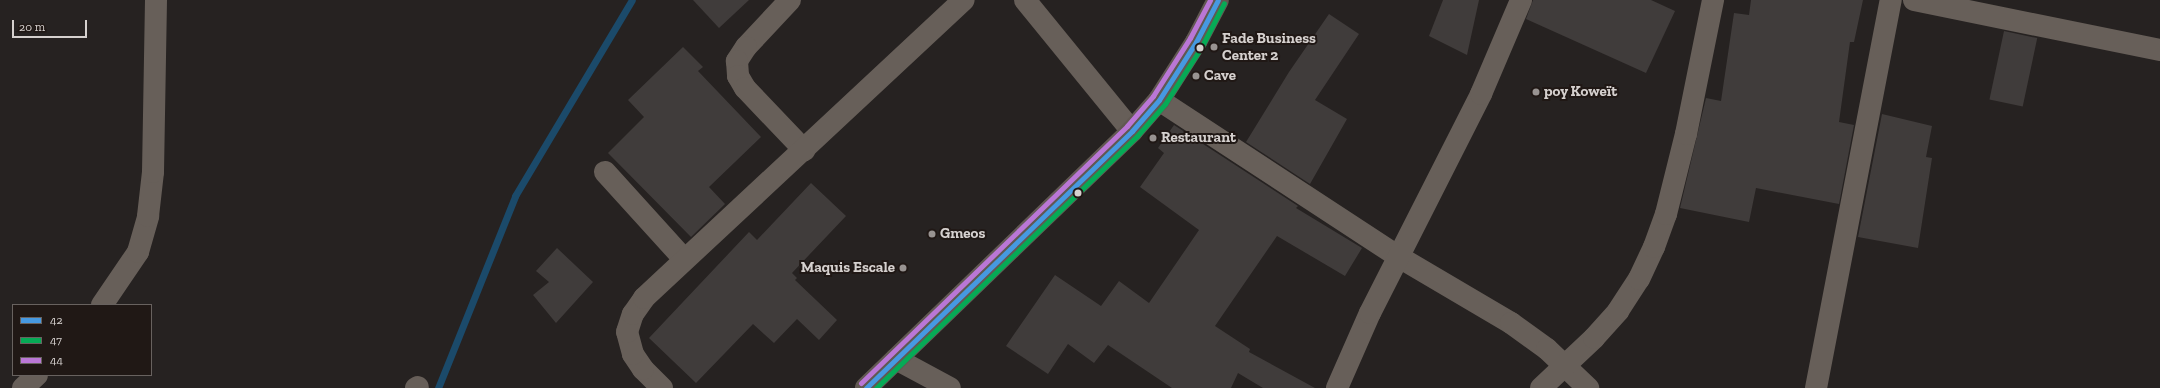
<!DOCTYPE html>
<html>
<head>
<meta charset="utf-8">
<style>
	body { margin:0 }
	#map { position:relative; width:2160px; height:388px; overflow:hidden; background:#262221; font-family:"Zilla Slab",serif }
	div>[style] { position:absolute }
	.stream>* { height:7px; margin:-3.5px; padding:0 3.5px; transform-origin:3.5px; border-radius:3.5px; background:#1b4a6a }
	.building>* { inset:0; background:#403c3b; transform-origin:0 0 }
	.street>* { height:22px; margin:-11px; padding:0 11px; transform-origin:11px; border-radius:11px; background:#675f59 }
	.secondary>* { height:22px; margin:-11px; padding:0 11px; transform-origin:11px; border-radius:11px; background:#615852 }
	.bus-1>* { height:5px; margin:-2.5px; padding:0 2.5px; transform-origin:2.5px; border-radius:2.5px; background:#4699e1 }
	.bus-2>* { height:5px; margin:-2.5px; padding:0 2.5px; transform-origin:2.5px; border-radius:2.5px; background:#06aa56 }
	.bus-3>* { height:5px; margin:-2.5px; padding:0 2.5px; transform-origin:2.5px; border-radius:2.5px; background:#ba77d6 }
	.dots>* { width:11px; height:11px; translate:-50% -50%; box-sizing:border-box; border:2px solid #201815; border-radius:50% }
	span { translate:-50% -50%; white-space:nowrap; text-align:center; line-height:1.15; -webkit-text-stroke:4px #201815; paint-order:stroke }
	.poi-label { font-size:15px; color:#d5d0ce; font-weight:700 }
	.left { translate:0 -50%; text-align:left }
	.right { translate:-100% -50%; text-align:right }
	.legend { position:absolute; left:12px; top:304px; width:140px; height:72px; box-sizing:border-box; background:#201815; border:1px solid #68625f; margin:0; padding:5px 7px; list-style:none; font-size:12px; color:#d5d0ce }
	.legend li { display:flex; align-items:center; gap:8px; height:20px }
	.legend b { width:20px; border:1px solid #68625f }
	.scale { position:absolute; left:12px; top:20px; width:75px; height:18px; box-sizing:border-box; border:2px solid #d5d0ce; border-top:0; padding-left:5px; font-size:12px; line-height:14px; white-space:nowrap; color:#d5d0ce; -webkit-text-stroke:3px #201815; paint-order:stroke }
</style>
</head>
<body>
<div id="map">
	<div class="stream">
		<i style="left:438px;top:388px;width:207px;rotate:-68.1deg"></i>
		<i style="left:515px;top:196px;width:228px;rotate:-59.2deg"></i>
	</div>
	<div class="building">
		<i style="clip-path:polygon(693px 0,749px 0,719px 28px)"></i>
		<i style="clip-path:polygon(1443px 0,1479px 0,1467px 55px,1429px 36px)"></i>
		<i style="clip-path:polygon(1533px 0,1651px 0,1675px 11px,1646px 73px,1526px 19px)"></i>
		<i style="clip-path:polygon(1751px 0,1863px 0,1854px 42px,1850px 42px,1839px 122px,1854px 125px,1839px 204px,1756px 188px,1749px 222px,1680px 208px,1706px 98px,1721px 101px,1734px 13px,1749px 15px)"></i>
		<i style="clip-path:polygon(1329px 14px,1359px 34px,1315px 100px,1347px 119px,1310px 184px,1246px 142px,1289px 72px)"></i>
		<i style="left:2004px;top:31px;width:34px;height:70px;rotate:12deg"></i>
		<i style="clip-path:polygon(683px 47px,703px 67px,698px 71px,761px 137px,709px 187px,725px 204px,691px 237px,608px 153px,644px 117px,628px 100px)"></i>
		<i style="clip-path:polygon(1882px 114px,1932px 126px,1926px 157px,1932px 158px,1918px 248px,1858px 237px)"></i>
		<i style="clip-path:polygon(1174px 125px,1298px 206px,1296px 208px,1362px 248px,1345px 276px,1277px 236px,1215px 326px,1250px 349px,1249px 352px,1315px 388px,1263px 388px,1238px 373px,1231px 388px,1172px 388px,1108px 345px,1094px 363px,1068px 344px,1048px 374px,1006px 346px,1055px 275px,1101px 306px,1119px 281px,1149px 303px,1199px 230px,1140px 187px,1164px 153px,1158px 148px)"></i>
		<i style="clip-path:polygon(811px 183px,846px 216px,792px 273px,797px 278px,795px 280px,837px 320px,819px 340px,797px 319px,774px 343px,753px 324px,696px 383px,649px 338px,749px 232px,757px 240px)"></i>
		<i style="clip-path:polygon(557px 248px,593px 282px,556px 323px,533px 295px,549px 282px,536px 271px)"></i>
	</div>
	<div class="street">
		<i style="left:790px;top:0;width:64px;rotate:133.1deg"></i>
		<i style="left:746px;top:47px;width:17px;rotate:123deg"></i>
		<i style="left:737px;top:61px;width:15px;rotate:86deg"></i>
		<i style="left:738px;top:76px;width:14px;rotate:60deg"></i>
		<i style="left:745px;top:88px;width:86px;rotate:46.4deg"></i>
		<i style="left:1025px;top:0;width:169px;rotate:50.8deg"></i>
		<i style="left:1914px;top:0;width:251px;rotate:11.5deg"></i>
		<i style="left:1159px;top:100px;width:287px;rotate:33.2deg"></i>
		<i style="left:1399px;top:257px;width:130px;rotate:30.5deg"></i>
		<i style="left:1511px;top:323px;width:44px;rotate:35.8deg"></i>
		<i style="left:1547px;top:349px;width:57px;rotate:43.6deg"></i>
		<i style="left:605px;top:172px;width:118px;rotate:47.8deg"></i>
		<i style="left:102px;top:305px;width:64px;rotate:-55.8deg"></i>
		<i style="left:138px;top:252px;width:37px;rotate:-74deg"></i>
		<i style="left:148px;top:216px;width:44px;rotate:-83.5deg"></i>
		<i style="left:153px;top:172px;width:172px;rotate:-89deg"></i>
		<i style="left:896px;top:359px;width:61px;rotate:28.2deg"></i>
		<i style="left:23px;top:388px;width:19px;rotate:-43deg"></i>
		<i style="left:416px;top:388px;width:2px;rotate:-27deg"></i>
		<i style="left:662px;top:388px;width:27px;rotate:-135deg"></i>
		<i style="left:643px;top:369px;width:18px;rotate:-124deg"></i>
		<i style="left:633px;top:354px;width:23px;rotate:-105deg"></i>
		<i style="left:627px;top:332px;width:19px;rotate:-72deg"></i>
		<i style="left:633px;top:314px;width:19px;rotate:-55deg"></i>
		<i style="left:644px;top:298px;width:437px;rotate:-43deg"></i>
		<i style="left:1337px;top:388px;width:82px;rotate:-66.3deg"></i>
		<i style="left:1370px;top:313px;width:246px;rotate:-63.1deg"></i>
		<i style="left:1481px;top:94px;width:102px;rotate:-66.9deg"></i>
		<i style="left:1541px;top:388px;width:73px;rotate:-43.3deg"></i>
		<i style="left:1594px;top:338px;width:36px;rotate:-48deg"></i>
		<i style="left:1618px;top:311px;width:38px;rotate:-57deg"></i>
		<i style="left:1639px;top:279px;width:35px;rotate:-65deg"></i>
		<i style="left:1654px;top:247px;width:35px;rotate:-70deg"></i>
		<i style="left:1666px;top:214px;width:82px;rotate:-76deg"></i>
		<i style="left:1686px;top:134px;width:137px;rotate:-78.6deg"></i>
		<i style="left:1816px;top:388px;width:395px;rotate:-79.1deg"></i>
	</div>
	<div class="secondary">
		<i style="left:866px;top:388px;width:370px;rotate:-44deg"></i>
		<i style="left:1132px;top:131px;width:41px;rotate:-48.9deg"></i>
		<i style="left:1159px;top:100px;width:69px;rotate:-57.5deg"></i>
		<i style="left:1196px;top:42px;width:47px;rotate:-62.4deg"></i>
	</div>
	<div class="bus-1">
		<i style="left:866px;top:388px;width:370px;rotate:-44deg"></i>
		<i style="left:1132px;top:131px;width:41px;rotate:-48.9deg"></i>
		<i style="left:1159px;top:100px;width:69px;rotate:-57.5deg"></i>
		<i style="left:1196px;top:42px;width:47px;rotate:-62.4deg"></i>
	</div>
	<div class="bus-2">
		<i style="left:876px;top:388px;width:363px;rotate:-44deg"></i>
		<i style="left:1137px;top:136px;width:43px;rotate:-48.8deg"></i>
		<i style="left:1165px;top:104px;width:69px;rotate:-57.5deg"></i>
		<i style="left:1202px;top:46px;width:48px;rotate:-62.9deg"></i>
	</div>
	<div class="bus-3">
		<i style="left:861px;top:383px;width:370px;rotate:-44deg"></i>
		<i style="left:1127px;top:126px;width:40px;rotate:-49deg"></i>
		<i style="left:1153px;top:96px;width:69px;rotate:-57.5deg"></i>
		<i style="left:1190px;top:38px;width:43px;rotate:-62.2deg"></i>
	</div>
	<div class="dots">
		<i style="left:1214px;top:47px;background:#989391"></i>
		<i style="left:1200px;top:48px;background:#d5d0ce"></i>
		<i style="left:1196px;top:76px;background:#989391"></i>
		<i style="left:1536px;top:92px;background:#989391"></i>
		<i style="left:1153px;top:138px;background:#989391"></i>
		<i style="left:1078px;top:193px;background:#d5d0ce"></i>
		<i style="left:932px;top:234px;background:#989391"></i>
		<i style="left:903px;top:268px;background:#989391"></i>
	</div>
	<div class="poi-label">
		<span class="left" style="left:1222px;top:47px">Fade Business<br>Center 2</span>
		<span class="left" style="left:1204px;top:76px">Cave</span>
		<span class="left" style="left:1544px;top:92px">poy Koweït</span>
		<span class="left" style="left:1161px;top:138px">Restaurant</span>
		<span class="left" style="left:940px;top:234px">Gmeos</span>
		<span class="right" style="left:895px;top:268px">Maquis Escale</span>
	</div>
	<ul class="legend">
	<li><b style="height:5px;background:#4699e1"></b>42</li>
	<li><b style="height:5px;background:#06aa56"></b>47</li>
	<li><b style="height:5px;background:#ba77d6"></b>44</li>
	</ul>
	<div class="scale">20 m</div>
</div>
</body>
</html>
